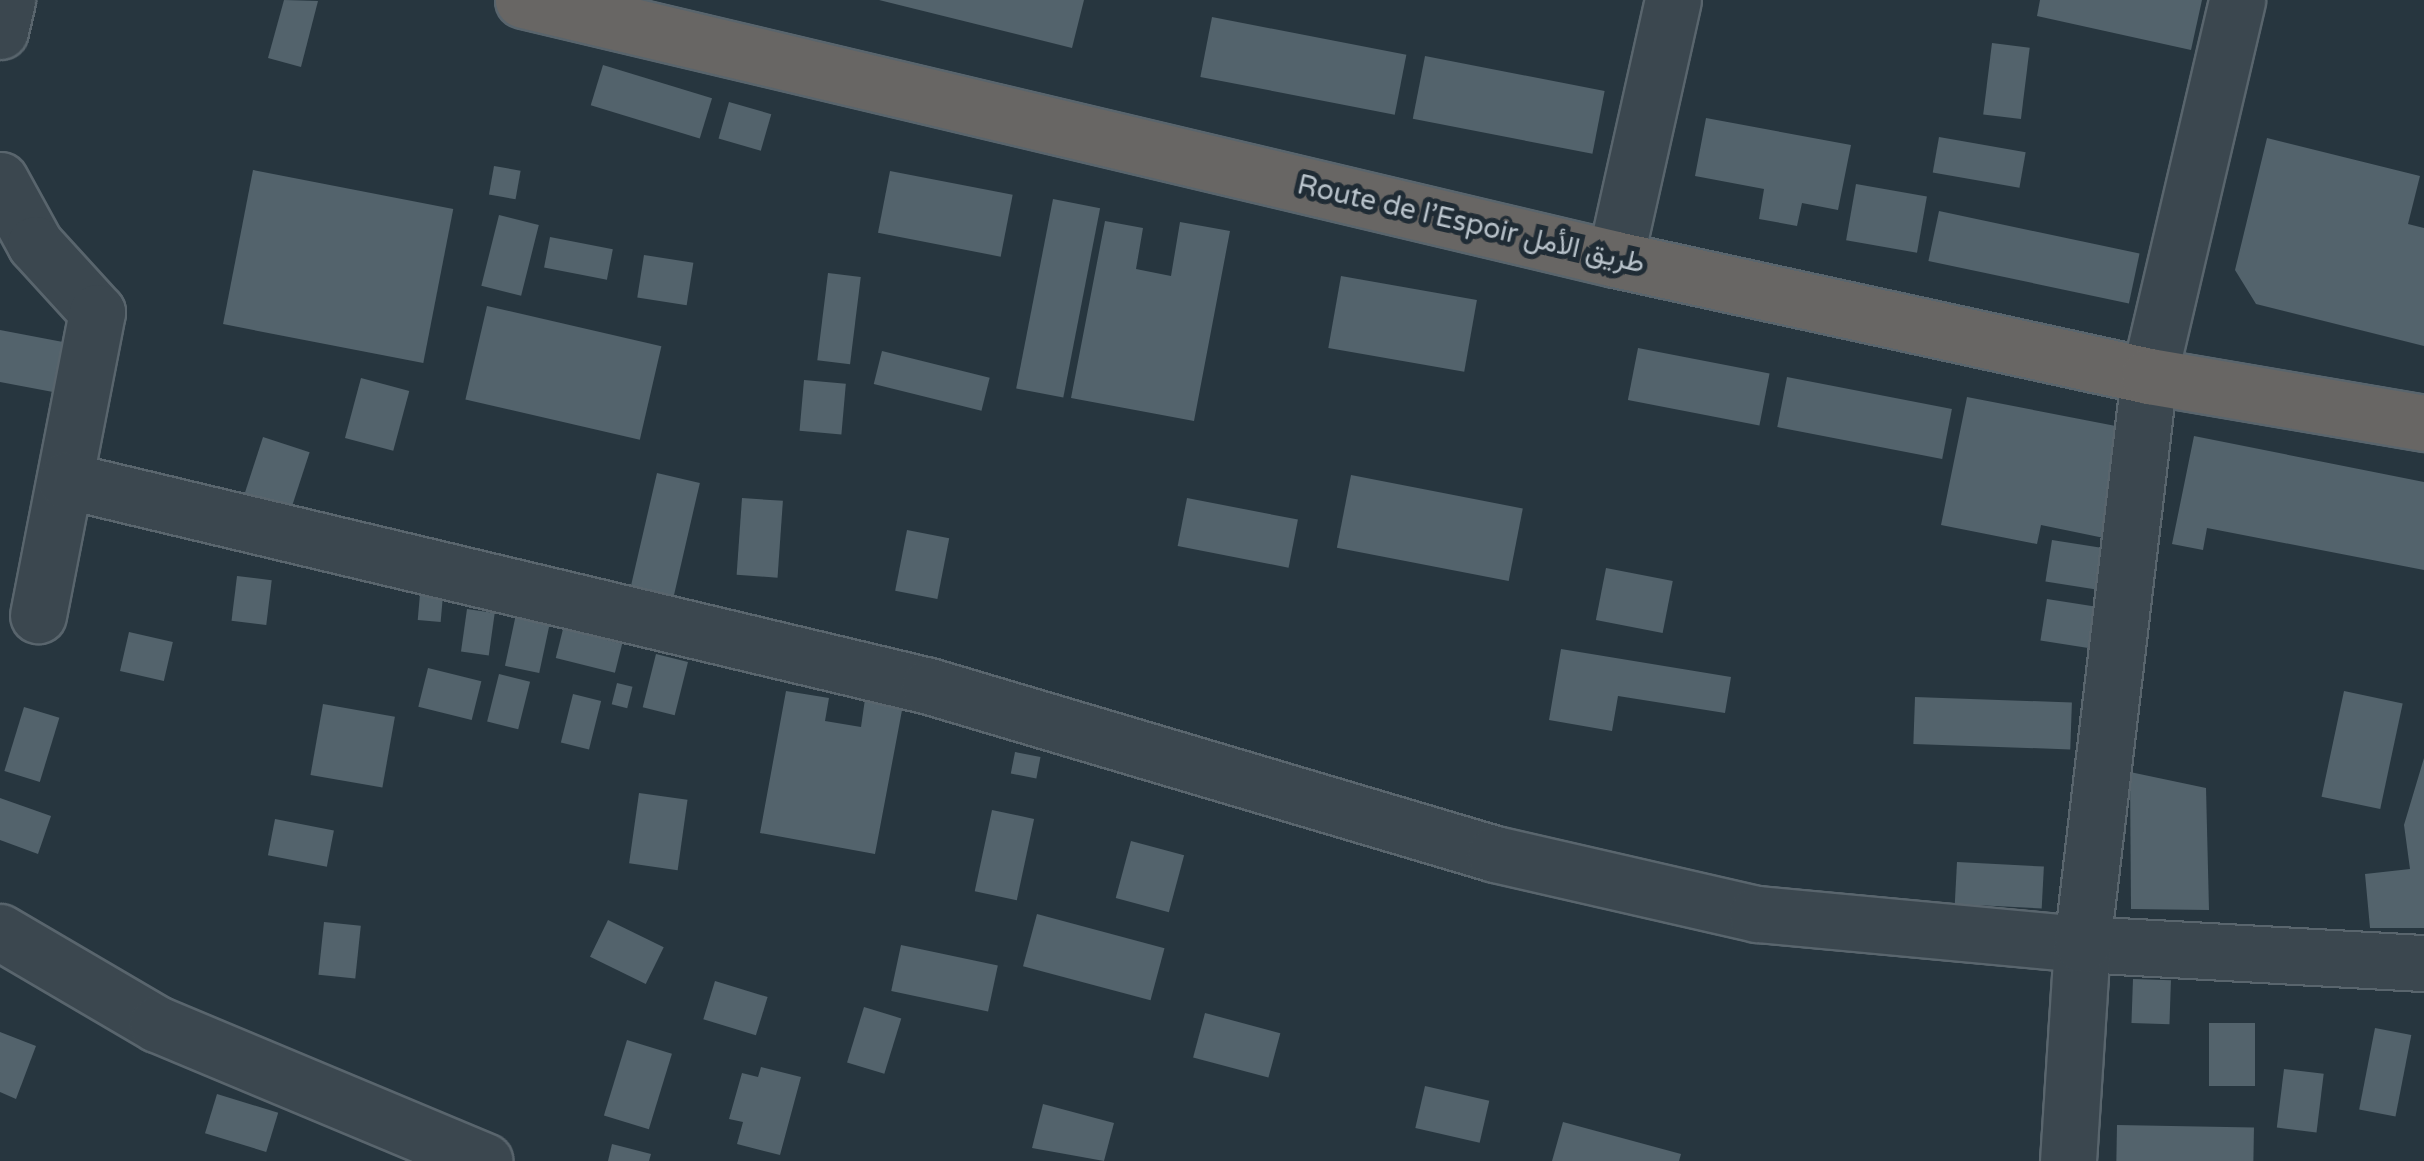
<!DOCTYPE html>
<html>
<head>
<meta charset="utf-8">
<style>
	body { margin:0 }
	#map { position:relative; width:2424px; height:1161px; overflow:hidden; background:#27363f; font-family:"Varela Round",Vazirmatn,sans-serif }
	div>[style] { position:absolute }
	.building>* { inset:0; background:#53636c; transform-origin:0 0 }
	.roads { filter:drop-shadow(2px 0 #59656d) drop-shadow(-2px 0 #59656d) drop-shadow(0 2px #59656d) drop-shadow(0 -2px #59656d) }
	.minor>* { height:55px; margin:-27.5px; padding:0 27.5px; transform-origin:27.5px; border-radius:27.5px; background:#3b474f }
	.trunk>* { height:55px; margin:-27.5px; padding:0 27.5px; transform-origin:27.5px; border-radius:27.5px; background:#686664 }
	span { translate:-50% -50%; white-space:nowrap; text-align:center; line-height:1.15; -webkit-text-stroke:10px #202c35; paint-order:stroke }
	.street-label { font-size:28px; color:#b8c2ca }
</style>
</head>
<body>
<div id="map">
	<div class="building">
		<i style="clip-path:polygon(284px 0,318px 1px,301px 67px,268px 58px)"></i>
		<i style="clip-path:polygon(879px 0,1084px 0,1072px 48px)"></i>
		<i style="clip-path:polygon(2040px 0,2202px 0,2191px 50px,2037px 16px)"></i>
		<i style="left:1212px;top:17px;width:198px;height:61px;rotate:11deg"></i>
		<i style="left:1992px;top:43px;width:38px;height:72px;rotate:7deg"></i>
		<i style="left:1425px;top:56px;width:183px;height:64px;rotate:11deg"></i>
		<i style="left:603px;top:65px;width:114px;height:42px;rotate:17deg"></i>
		<i style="left:729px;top:102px;width:44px;height:38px;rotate:16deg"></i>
		<i style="clip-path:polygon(1706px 118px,1851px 145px,1838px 210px,1802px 203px,1797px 226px,1759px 219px,1764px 189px,1695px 176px)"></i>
		<i style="left:1939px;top:137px;width:88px;height:36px;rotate:10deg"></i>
		<i style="clip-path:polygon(2267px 138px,2420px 176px,2408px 224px,2424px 228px,2424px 346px,2256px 304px,2235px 270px)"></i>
		<i style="left:494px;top:166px;width:27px;height:29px;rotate:10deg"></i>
		<i style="left:253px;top:170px;width:204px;height:157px;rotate:11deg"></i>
		<i style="left:890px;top:171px;width:125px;height:63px;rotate:11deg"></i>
		<i style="left:1856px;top:184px;width:72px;height:57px;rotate:10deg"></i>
		<i style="left:1053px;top:199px;width:48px;height:193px;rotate:11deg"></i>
		<i style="left:1939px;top:211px;width:205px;height:51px;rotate:12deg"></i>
		<i style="left:499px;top:215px;width:41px;height:73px;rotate:14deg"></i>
		<i style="clip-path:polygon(1105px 221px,1143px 228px,1136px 269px,1171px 276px,1180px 222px,1230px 231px,1194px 421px,1071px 398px)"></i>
		<i style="left:550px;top:237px;width:64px;height:31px;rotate:11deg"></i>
		<i style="left:644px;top:255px;width:50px;height:43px;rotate:9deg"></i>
		<i style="left:828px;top:273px;width:33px;height:88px;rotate:7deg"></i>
		<i style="left:1341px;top:276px;width:138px;height:73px;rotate:10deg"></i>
		<i style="left:487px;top:306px;width:179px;height:96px;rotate:13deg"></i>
		<i style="clip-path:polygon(0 330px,63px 342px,53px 392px,0 382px)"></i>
		<i style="left:1638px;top:348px;width:134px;height:53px;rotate:11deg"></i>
		<i style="left:882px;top:351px;width:111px;height:34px;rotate:14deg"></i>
		<i style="left:1787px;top:377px;width:168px;height:51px;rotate:11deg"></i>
		<i style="left:361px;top:378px;width:50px;height:62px;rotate:15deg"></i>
		<i style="left:804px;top:380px;width:42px;height:51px;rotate:5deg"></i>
		<i style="clip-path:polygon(1967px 397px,2126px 428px,2104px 538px,2041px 525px,2037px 544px,1941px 525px)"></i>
		<i style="clip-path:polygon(2194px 436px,2424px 482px,2424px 570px,2207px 528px,2203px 550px,2172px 544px)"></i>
		<i style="left:263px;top:437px;width:49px;height:63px;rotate:18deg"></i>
		<i style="left:657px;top:473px;width:44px;height:126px;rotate:13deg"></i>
		<i style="left:1351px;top:475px;width:175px;height:74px;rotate:11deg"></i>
		<i style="left:742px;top:498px;width:41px;height:77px;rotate:4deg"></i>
		<i style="left:1187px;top:498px;width:113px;height:49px;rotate:11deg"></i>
		<i style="left:907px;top:530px;width:43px;height:62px;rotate:11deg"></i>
		<i style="left:2052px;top:540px;width:61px;height:42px;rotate:9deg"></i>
		<i style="left:1606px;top:568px;width:68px;height:53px;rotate:11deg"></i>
		<i style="left:237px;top:576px;width:35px;height:45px;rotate:7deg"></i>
		<i style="left:420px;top:594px;width:23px;height:26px;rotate:5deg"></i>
		<i style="left:2047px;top:599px;width:58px;height:42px;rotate:9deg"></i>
		<i style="left:467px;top:609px;width:28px;height:43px;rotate:8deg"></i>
		<i style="left:516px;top:614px;width:35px;height:53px;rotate:12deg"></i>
		<i style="left:563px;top:629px;width:61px;height:30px;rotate:14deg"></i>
		<i style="left:129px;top:632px;width:45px;height:40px;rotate:13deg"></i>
		<i style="clip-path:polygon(1561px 649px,1731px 677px,1725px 713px,1618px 696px,1612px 731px,1549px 720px)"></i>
		<i style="left:656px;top:654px;width:33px;height:55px;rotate:14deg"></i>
		<i style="left:428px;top:668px;width:55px;height:40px;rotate:14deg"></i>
		<i style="left:499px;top:674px;width:32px;height:49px;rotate:14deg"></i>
		<i style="left:617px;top:683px;width:16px;height:22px;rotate:14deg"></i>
		<i style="clip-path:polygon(786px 691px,829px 698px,825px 721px,861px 727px,865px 699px,903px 705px,875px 854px,760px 833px)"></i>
		<i style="left:2344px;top:691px;width:60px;height:108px;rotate:12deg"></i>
		<i style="left:573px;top:694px;width:29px;height:50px;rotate:14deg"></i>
		<i style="left:1915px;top:697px;width:157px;height:47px;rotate:2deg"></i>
		<i style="left:323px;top:704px;width:73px;height:72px;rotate:10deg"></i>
		<i style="left:24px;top:707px;width:37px;height:67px;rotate:17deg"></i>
		<i style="left:1015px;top:752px;width:26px;height:22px;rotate:11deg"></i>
		<i style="clip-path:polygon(2424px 758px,2424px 928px,2370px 928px,2365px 874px,2410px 869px,2404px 825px)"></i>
		<i style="clip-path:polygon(2130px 772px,2206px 788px,2209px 910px,2131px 909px)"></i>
		<i style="left:639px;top:793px;width:49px;height:71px;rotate:8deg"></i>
		<i style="clip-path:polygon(0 798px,51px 816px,38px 854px,0 840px)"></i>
		<i style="left:992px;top:810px;width:43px;height:83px;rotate:12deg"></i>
		<i style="left:275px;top:819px;width:60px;height:37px;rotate:11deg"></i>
		<i style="left:1131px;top:841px;width:55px;height:59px;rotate:15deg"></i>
		<i style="left:1957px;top:862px;width:87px;height:42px;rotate:3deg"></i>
		<i style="left:1037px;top:914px;width:132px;height:54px;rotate:15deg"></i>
		<i style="left:608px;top:920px;width:62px;height:41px;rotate:26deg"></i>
		<i style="left:324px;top:922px;width:37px;height:53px;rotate:6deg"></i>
		<i style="left:901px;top:945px;width:99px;height:47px;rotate:12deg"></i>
		<i style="left:2133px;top:979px;width:38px;height:44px;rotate:2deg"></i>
		<i style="left:715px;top:981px;width:55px;height:40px;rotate:17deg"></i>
		<i style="left:864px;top:1007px;width:39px;height:58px;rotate:17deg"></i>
		<i style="left:1205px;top:1013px;width:78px;height:46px;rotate:15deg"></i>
		<i style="left:2255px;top:1023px;width:63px;height:46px;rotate:90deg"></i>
		<i style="left:2375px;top:1028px;width:37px;height:83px;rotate:11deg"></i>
		<i style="clip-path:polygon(0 1032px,36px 1046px,16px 1099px,0 1092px)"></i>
		<i style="left:627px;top:1040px;width:47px;height:79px;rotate:17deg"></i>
		<i style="clip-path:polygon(761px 1067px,801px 1077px,780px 1155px,737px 1144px,743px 1122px,729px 1119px,742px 1073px,758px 1077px)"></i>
		<i style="left:2284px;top:1069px;width:40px;height:59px;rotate:7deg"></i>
		<i style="left:1425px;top:1086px;width:66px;height:43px;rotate:13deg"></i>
		<i style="left:217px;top:1094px;width:64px;height:41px;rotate:17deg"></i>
		<i style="clip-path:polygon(1043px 1104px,1114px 1123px,1104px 1161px,1032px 1148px)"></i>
		<i style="clip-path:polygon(1563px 1122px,1681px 1154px,1679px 1161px,1552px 1161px)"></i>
		<i style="left:2117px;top:1125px;width:137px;height:36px;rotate:1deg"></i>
		<i style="clip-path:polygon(612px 1144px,651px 1154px,649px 1161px,608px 1161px)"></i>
	</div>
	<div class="roads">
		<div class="minor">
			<i style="left:0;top:31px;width:32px;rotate:-77deg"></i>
			<i style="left:0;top:180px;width:73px;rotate:61.3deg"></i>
			<i style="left:35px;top:244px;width:92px;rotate:47.6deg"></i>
			<i style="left:97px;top:312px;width:309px;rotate:101deg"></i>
			<i style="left:1615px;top:259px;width:265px;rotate:-77.4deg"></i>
			<i style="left:65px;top:480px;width:888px;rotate:13.41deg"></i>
			<i style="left:929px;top:686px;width:590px;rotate:16.53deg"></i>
			<i style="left:1495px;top:854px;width:269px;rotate:12.9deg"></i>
			<i style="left:1757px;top:914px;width:326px;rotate:5.3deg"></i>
			<i style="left:2082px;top:944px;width:343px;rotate:3.2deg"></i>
			<i style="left:0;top:932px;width:182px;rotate:30.4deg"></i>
			<i style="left:157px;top:1024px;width:355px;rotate:22.7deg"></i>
			<i style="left:2068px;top:1161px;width:217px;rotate:-86.3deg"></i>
			<i style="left:2082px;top:944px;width:572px;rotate:-83.27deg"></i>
			<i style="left:2149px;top:376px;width:386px;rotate:-76.8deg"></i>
		</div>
		<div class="trunk">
			<i style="left:523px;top:0;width:1122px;rotate:13.34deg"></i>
			<i style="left:1615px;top:259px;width:547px;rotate:12.36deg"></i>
			<i style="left:2149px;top:376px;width:279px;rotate:9.7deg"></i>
		</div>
	</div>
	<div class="street-label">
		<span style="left:1471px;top:224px;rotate:13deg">Route de l’Espoir طريق الأمل</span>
	</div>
</div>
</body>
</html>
